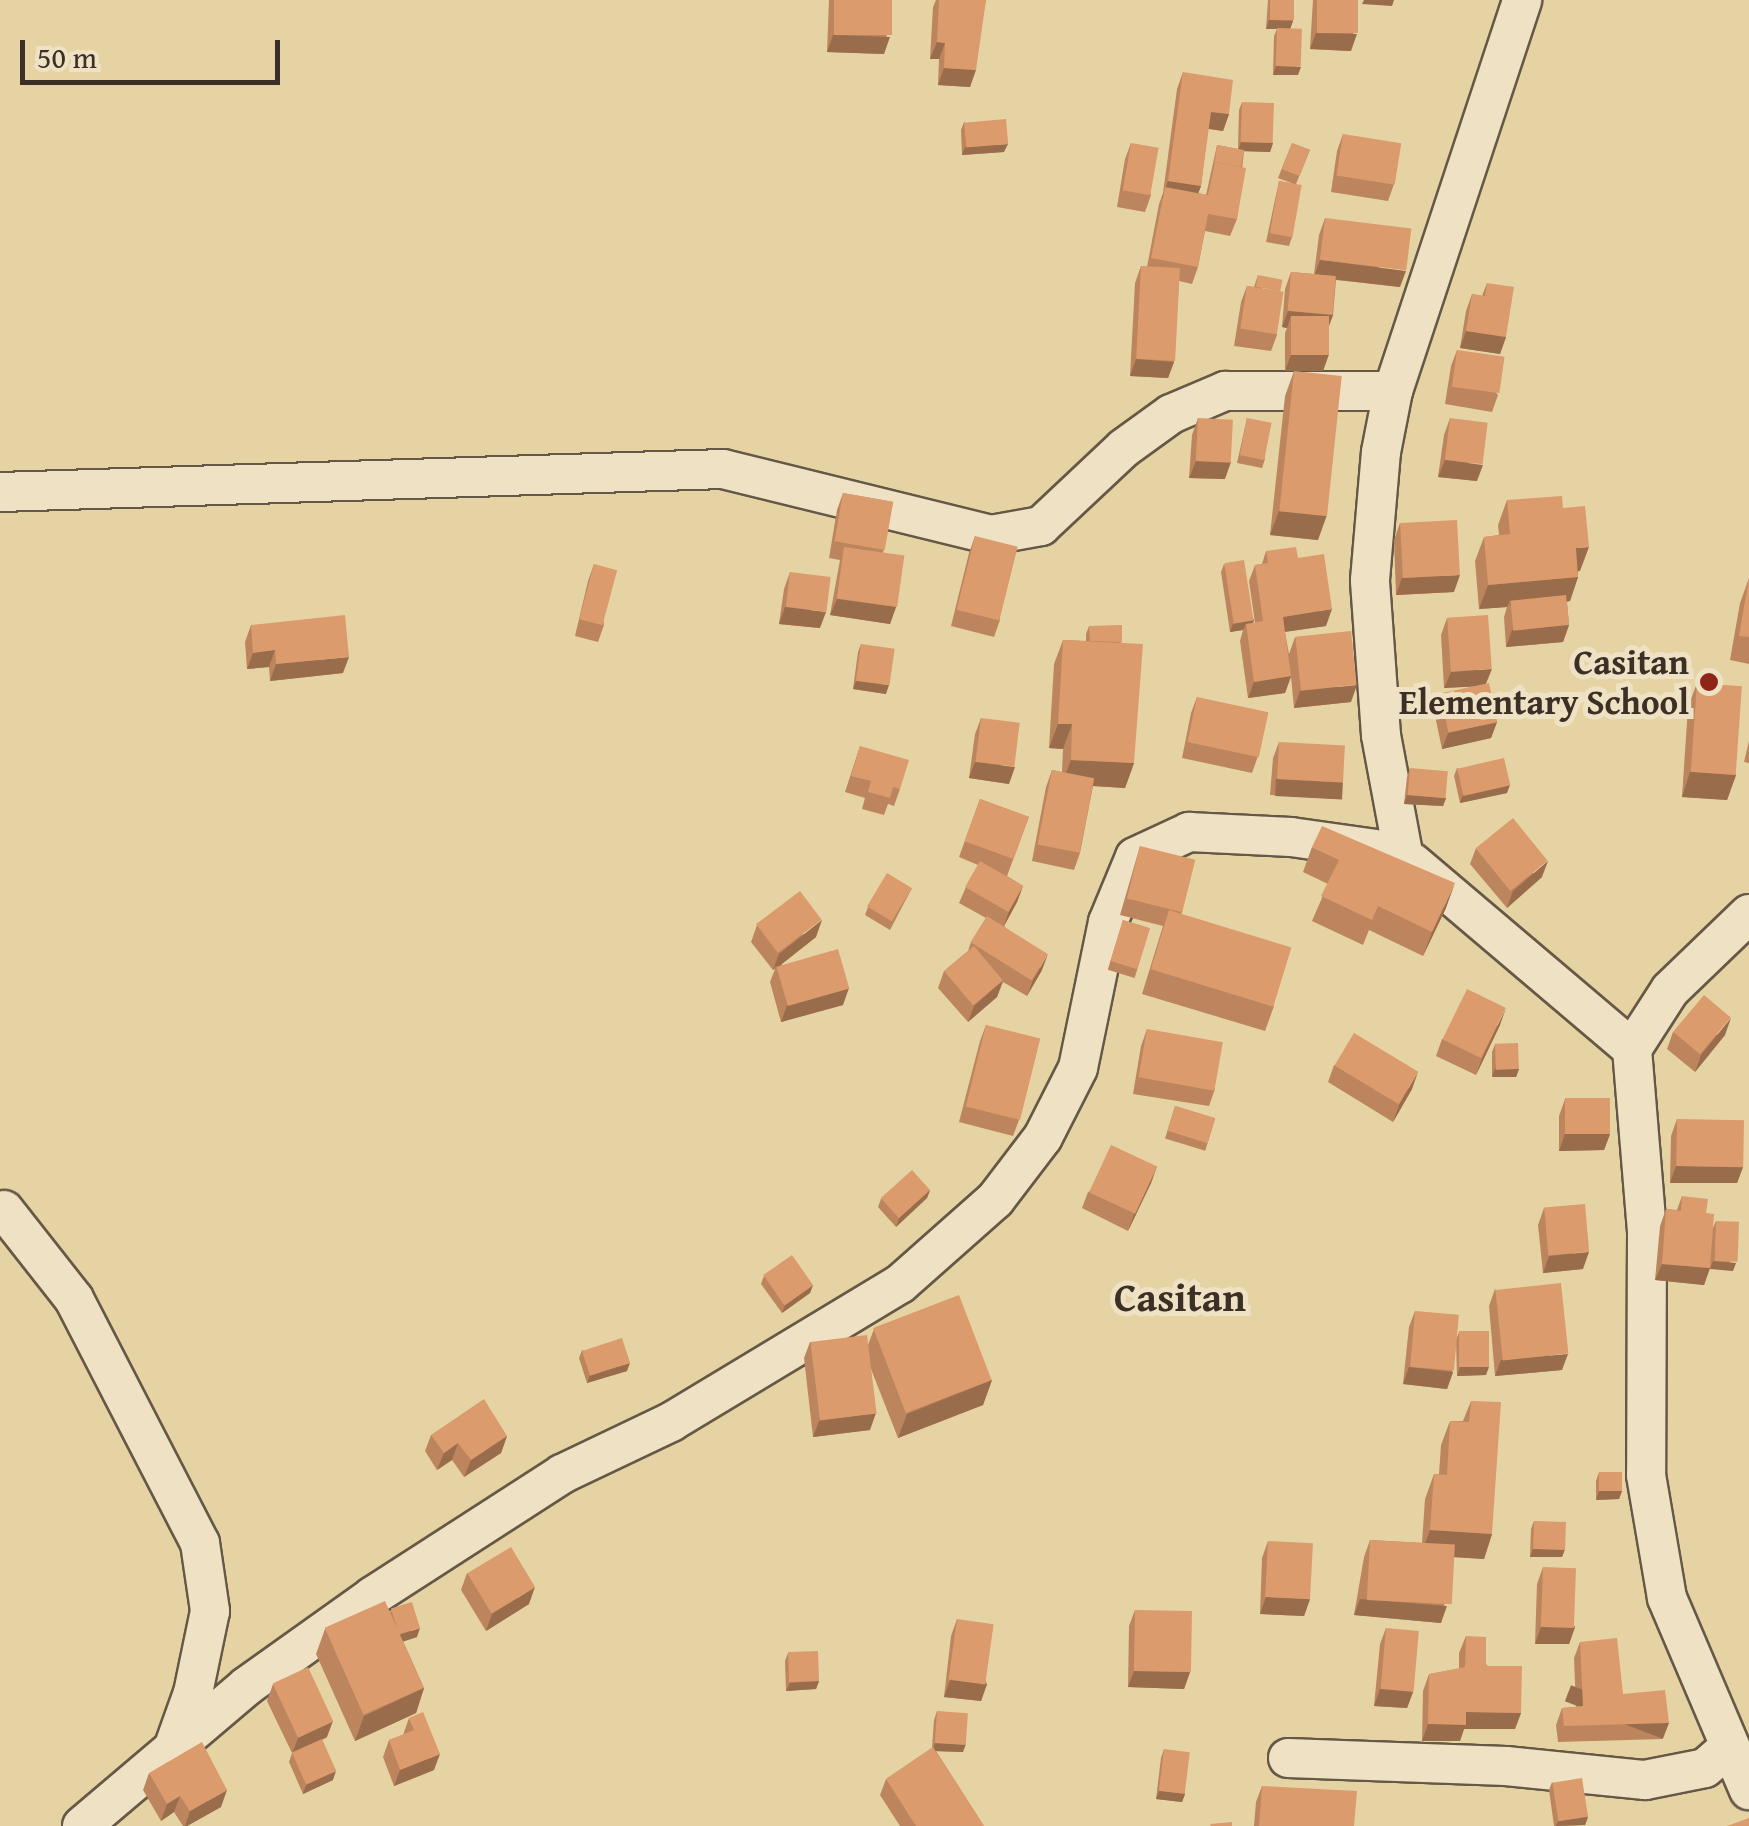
<!DOCTYPE html>
<html>
<head>
<meta charset="utf-8">
<style>
	body { margin:0 }
	#map { position:relative; width:1749px; height:1826px; overflow:hidden; background:#e6d3a4; font-family:"Gentium Book Plus",serif }
	div>[style] { position:absolute }
	.roads { filter:drop-shadow(2px 0 #665846) drop-shadow(-2px 0 #665846) drop-shadow(0 2px #665846) drop-shadow(0 -2px #665846) }
	.minor>* { height:38px; margin:-19px; padding:0 19px; transform-origin:19px; border-radius:19px; background:#efe2c4 }
	.wall>* { inset:0; background:#bc855d; transform-origin:0 0 }
	.shaded-wall>* { inset:0; background:#996c4c; transform-origin:0 0 }
	.building>* { inset:0; background:#db9b6c; transform-origin:0 0 }
	.dots>* { width:28px; height:28px; translate:-50% -50%; box-sizing:border-box; border:5px solid #efe2c4; border-radius:50% }
	span { translate:-50% -50%; white-space:nowrap; text-align:center; line-height:1.15; -webkit-text-stroke:10px #efe2c4; paint-order:stroke }
	.poi-label { font-size:35px; color:#3b2f26; font-weight:700 }
	.right { translate:-100% -50%; text-align:right }
	.quarter-label { font-size:40px; color:#3b2f26; font-weight:700 }
	.scale { position:absolute; left:20px; top:40px; width:260px; height:45px; box-sizing:border-box; border:5px solid #3b2f26; border-top:0; padding-left:12px; font-size:30px; line-height:35px; white-space:nowrap; color:#3b2f26; -webkit-text-stroke:8px #efe2c4; paint-order:stroke }
</style>
</head>
<body>
<div id="map">
	<div class="roads">
		<div class="minor">
			<i style="left:0;top:492px;width:723px;rotate:-1.82deg"></i>
			<i style="left:723px;top:469px;width:276px;rotate:13.8deg"></i>
			<i style="left:991px;top:535px;width:51px;rotate:-10.2deg"></i>
			<i style="left:1041px;top:526px;width:114px;rotate:-43.2deg"></i>
			<i style="left:1124px;top:448px;width:58px;rotate:-35.9deg"></i>
			<i style="left:1171px;top:414px;width:59px;rotate:-23.1deg"></i>
			<i style="left:1225px;top:391px;width:168px"></i>
			<i style="left:1413px;top:863px;width:287px;rotate:40.3deg"></i>
			<i style="left:1749px;top:914px;width:110px;rotate:136.1deg"></i>
			<i style="left:1670px;top:990px;width:70px;rotate:122.8deg"></i>
			<i style="left:1632px;top:1049px;width:184px;rotate:85.3deg"></i>
			<i style="left:1647px;top:1232px;width:243px;rotate:90.2deg"></i>
			<i style="left:1646px;top:1475px;width:125px;rotate:80.3deg"></i>
			<i style="left:1667px;top:1598px;width:209px;rotate:66.9deg"></i>
			<i style="left:4px;top:1210px;width:113px;rotate:51.8deg"></i>
			<i style="left:74px;top:1299px;width:275px;rotate:62.7deg"></i>
			<i style="left:200px;top:1543px;width:69px;rotate:81.6deg"></i>
			<i style="left:210px;top:1611px;width:84px;rotate:101.7deg"></i>
			<i style="left:193px;top:1693px;width:56px;rotate:109.7deg"></i>
			<i style="left:1288px;top:1758px;width:218px;rotate:2.1deg"></i>
			<i style="left:1506px;top:1766px;width:140px;rotate:5.8deg"></i>
			<i style="left:1645px;top:1780px;width:61px;rotate:-11.3deg"></i>
			<i style="left:1705px;top:1768px;width:30px;rotate:-41deg"></i>
			<i style="left:82px;top:1826px;width:216px;rotate:-40.3deg"></i>
			<i style="left:247px;top:1686px;width:155px;rotate:-35.5deg"></i>
			<i style="left:373px;top:1596px;width:225px;rotate:-32.8deg"></i>
			<i style="left:562px;top:1474px;width:121px;rotate:-25.5deg"></i>
			<i style="left:671px;top:1422px;width:267px;rotate:-31.1deg"></i>
			<i style="left:900px;top:1284px;width:127px;rotate:-41.5deg"></i>
			<i style="left:995px;top:1200px;width:79px;rotate:-52.7deg"></i>
			<i style="left:1043px;top:1137px;width:77px;rotate:-63.1deg"></i>
			<i style="left:1078px;top:1068px;width:149px;rotate:-78.4deg"></i>
			<i style="left:1108px;top:922px;width:70px;rotate:-67.4deg"></i>
			<i style="left:1135px;top:857px;width:60px;rotate:-24.8deg"></i>
			<i style="left:1189px;top:832px;width:102px;rotate:2.8deg"></i>
			<i style="left:1291px;top:837px;width:113px;rotate:8.1deg"></i>
			<i style="left:1403px;top:853px;width:120px;rotate:-100.6deg"></i>
			<i style="left:1381px;top:735px;width:155px;rotate:-94.1deg"></i>
			<i style="left:1370px;top:580px;width:128px;rotate:-85.1deg"></i>
			<i style="left:1381px;top:452px;width:62px;rotate:-78.9deg"></i>
			<i style="left:1393px;top:391px;width:412px;rotate:-71.7deg"></i>
		</div>
	</div>
	<div class="wall">
		<i style="clip-path:polygon(829px 0,892px 0,884px 54px,827px 52px)"></i>
		<i style="clip-path:polygon(936px 0,986px 0,970px 87px,938px 85px,939px 59px,930px 59px,933px 7px)"></i>
		<i style="clip-path:polygon(1268px 0,1294px 0,1293px 21px,1290px 29px,1298px 75px,1273px 75px,1274px 36px,1277px 29px,1266px 29px)"></i>
		<i style="clip-path:polygon(1313px 0,1358px 0,1351px 51px,1310px 49px)"></i>
		<i style="clip-path:polygon(1183px 72px,1229px 114px,1223px 131px,1208px 129px,1201px 186px,1198px 193px,1206px 195px,1217px 145px,1238px 149px,1239px 110px,1242px 102px,1273px 143px,1270px 152px,1244px 151px,1237px 219px,1230px 236px,1205px 231px,1198px 267px,1192px 284px,1179px 281px,1174px 362px,1168px 378px,1130px 376px,1135px 283px,1141px 266px,1147px 267px,1159px 204px,1163px 193px,1177px 89px)"></i>
		<i style="clip-path:polygon(964px 122px,1004px 152px,962px 155px,961px 130px)"></i>
		<i style="clip-path:polygon(1343px 134px,1394px 184px,1388px 201px,1331px 192px,1337px 151px)"></i>
		<i style="clip-path:polygon(1131px 143px,1151px 195px,1145px 212px,1117px 207px,1125px 159px)"></i>
		<i style="clip-path:polygon(1292px 143px,1310px 150px,1296px 184px,1292px 237px,1289px 246px,1266px 242px,1279px 181px,1294px 184px,1278px 178px)"></i>
		<i style="clip-path:polygon(1325px 218px,1400px 287px,1336px 280px,1333px 315px,1329px 326px,1329px 354px,1323px 371px,1285px 371px,1285px 333px,1287px 328px,1282px 327px,1285px 289px,1291px 272px,1314px 274px,1319px 235px)"></i>
		<i style="clip-path:polygon(1258px 275px,1277px 335px,1271px 351px,1234px 346px,1241px 302px,1247px 286px,1254px 287px)"></i>
		<i style="clip-path:polygon(1487px 283px,1506px 337px,1500px 354px,1460px 348px,1466px 311px,1472px 294px,1482px 296px)"></i>
		<i style="clip-path:polygon(1457px 350px,1498px 395px,1492px 412px,1445px 404px,1451px 366px)"></i>
		<i style="clip-path:polygon(1294px 371px,1318px 540px,1270px 535px,1285px 396px)"></i>
		<i style="clip-path:polygon(1198px 418px,1225px 479px,1189px 478px,1192px 435px)"></i>
		<i style="clip-path:polygon(1247px 418px,1265px 459px,1262px 468px,1237px 463px)"></i>
		<i style="clip-path:polygon(1450px 418px,1477px 481px,1438px 477px,1444px 435px)"></i>
		<i style="clip-path:polygon(843px 493px,893px 502px,883px 553px,896px 607px,890px 624px,830px 615px,840px 560px,829px 558px,837px 510px)"></i>
		<i style="clip-path:polygon(1507px 500px,1563px 508px,1580px 571px,1578px 571px,1578px 577px,1570px 601px,1567px 602px,1569px 625px,1563px 642px,1506px 647px,1504px 617px,1507px 607px,1479px 609px,1475px 561px,1484px 537px,1499px 535px,1498px 525px)"></i>
		<i style="clip-path:polygon(1400px 523px,1454px 592px,1396px 595px,1394px 540px)"></i>
		<i style="clip-path:polygon(975px 536px,1000px 620px,994px 637px,951px 626px,969px 553px)"></i>
		<i style="clip-path:polygon(1266px 551px,1298px 558px,1326px 626px,1285px 632px,1289px 654px,1295px 637px,1351px 702px,1294px 708px,1291px 677px,1285px 693px,1248px 698px,1240px 641px,1243px 630px,1230px 632px,1221px 572px,1224px 564px,1254px 620px,1253px 623px,1255px 623px,1249px 581px,1255px 565px,1262px 564px)"></i>
		<i style="clip-path:polygon(594px 564px,604px 625px,598px 642px,575px 636px,588px 581px)"></i>
		<i style="clip-path:polygon(790px 572px,820px 628px,779px 624px,784px 589px)"></i>
		<i style="clip-path:polygon(1749px 578px,1749px 664px,1730px 660px,1740px 603px)"></i>
		<i style="clip-path:polygon(1447px 618px,1486px 684px,1497px 722px,1491px 738px,1442px 749px,1434px 711px,1440px 695px,1476px 686px,1444px 688px,1441px 635px)"></i>
		<i style="clip-path:polygon(251px 625px,343px 673px,270px 681px,269px 667px,247px 669px,245px 642px)"></i>
		<i style="clip-path:polygon(1089px 626px,1122px 643px,1134px 763px,1125px 788px,1093px 786px,1080px 853px,1074px 870px,1032px 861px,1046px 787px,1052px 770px,1062px 772px,1063px 749px,1049px 748px,1054px 664px,1063px 640px,1086px 641px,1086px 634px)"></i>
		<i style="clip-path:polygon(861px 644px,886px 694px,853px 689px,858px 652px)"></i>
		<i style="clip-path:polygon(1697px 683px,1736px 775px,1727px 800px,1682px 797px,1688px 707px)"></i>
		<i style="clip-path:polygon(1197px 697px,1258px 756px,1252px 773px,1182px 758px,1191px 713px)"></i>
		<i style="clip-path:polygon(981px 718px,1009px 784px,969px 778px,975px 734px)"></i>
		<i style="clip-path:polygon(1749px 741px,1749px 763px,1744px 762px)"></i>
		<i style="clip-path:polygon(1279px 742px,1343px 783px,1337px 799px,1270px 795px,1273px 758px)"></i>
		<i style="clip-path:polygon(860px 746px,900px 789px,894px 806px,888px 804px,884px 815px,862px 809px,865px 798px,845px 792px)"></i>
		<i style="clip-path:polygon(1410px 768px,1446px 798px,1443px 806px,1404px 804px,1407px 777px)"></i>
		<i style="clip-path:polygon(1457px 768px,1507px 793px,1460px 803px,1454px 776px)"></i>
		<i style="clip-path:polygon(980px 799px,1029px 817px,1007px 876px,1023px 886px,1017px 902px,1004px 926px,1042px 970px,1027px 996px,1003px 982px,997px 997px,968px 1022px,938px 988px,944px 971px,968px 951px,971px 942px,986px 918px,959px 903px,966px 887px,978px 865px,959px 857px)"></i>
		<i style="clip-path:polygon(1140px 846px,1182px 912px,1181px 914px,1274px 1006px,1265px 1031px,1142px 994px,1163px 926px,1120px 915px)"></i>
		<i style="clip-path:polygon(1312px 847px,1446px 908px,1423px 956px,1369px 930px,1363px 945px,1312px 921px,1328px 884px,1303px 872px)"></i>
		<i style="clip-path:polygon(1476px 848px,1542px 877px,1507px 908px,1470px 864px)"></i>
		<i style="clip-path:polygon(912px 888px,890px 930px,865px 915px,868px 907px)"></i>
		<i style="left:1123px;top:920px;width:28px;height:52px;rotate:17deg"></i>
		<i style="clip-path:polygon(757px 925px,816px 937px,781px 964px,843px 1005px,781px 1022px,770px 982px,775px 969px,773px 970px,751px 942px)"></i>
		<i style="clip-path:polygon(986px 1025px,1019px 1120px,1013px 1136px,959px 1122px,980px 1041px)"></i>
		<i style="clip-path:polygon(1500px 1025px,1476px 1075px,1436px 1056px,1442px 1039px)"></i>
		<i style="clip-path:polygon(1147px 1029px,1215px 1089px,1209px 1106px,1133px 1094px,1141px 1046px)"></i>
		<i style="clip-path:polygon(1673px 1032px,1725px 1035px,1695px 1072px,1667px 1049px)"></i>
		<i style="clip-path:polygon(1495px 1044px,1519px 1069px,1516px 1077px,1492px 1077px,1492px 1052px)"></i>
		<i style="clip-path:polygon(1334px 1065px,1412px 1089px,1393px 1122px,1328px 1082px)"></i>
		<i style="clip-path:polygon(1565px 1099px,1610px 1134px,1604px 1150px,1559px 1151px,1559px 1116px)"></i>
		<i style="left:1175px;top:1106px;width:42px;height:34px;rotate:17deg"></i>
		<i style="clip-path:polygon(1677px 1119px,1743px 1167px,1737px 1183px,1670px 1183px,1671px 1136px)"></i>
		<i style="clip-path:polygon(1157px 1166px,1151px 1183px,1128px 1231px,1082px 1208px,1088px 1192px)"></i>
		<i style="clip-path:polygon(930px 1190px,927px 1198px,896px 1227px,878px 1207px,881px 1199px)"></i>
		<i style="clip-path:polygon(1682px 1196px,1706px 1213px,1713px 1228px,1716px 1221px,1733px 1271px,1710px 1268px,1704px 1285px,1655px 1280px,1660px 1226px,1666px 1209px,1677px 1210px)"></i>
		<i style="clip-path:polygon(1544px 1208px,1583px 1269px,1543px 1273px,1538px 1225px)"></i>
		<i style="clip-path:polygon(764px 1276px,813px 1285px,810px 1293px,782px 1313px,761px 1284px)"></i>
		<i style="clip-path:polygon(1495px 1289px,1562px 1370px,1495px 1376px,1489px 1306px)"></i>
		<i style="clip-path:polygon(1415px 1311px,1453px 1372px,1447px 1389px,1403px 1384px,1409px 1327px)"></i>
		<i style="clip-path:polygon(874px 1329px,992px 1380px,983px 1405px,898px 1438px,871px 1369px,870px 1430px,813px 1437px,804px 1358px,810px 1342px,868px 1345px)"></i>
		<i style="clip-path:polygon(1459px 1332px,1486px 1375px,1457px 1376px,1456px 1340px)"></i>
		<i style="clip-path:polygon(582px 1350px,627px 1371px,587px 1383px,579px 1358px)"></i>
		<i style="clip-path:polygon(1471px 1401px,1492px 1534px,1484px 1559px,1453px 1557px,1441px 1623px,1354px 1615px,1364px 1557px,1370px 1540px,1422px 1543px,1425px 1499px,1434px 1474px,1439px 1474px,1441px 1445px,1450px 1421px,1463px 1421px)"></i>
		<i style="clip-path:polygon(431px 1435px,507px 1436px,501px 1453px,464px 1477px,452px 1460px,437px 1470px,425px 1451px)"></i>
		<i style="clip-path:polygon(1599px 1472px,1622px 1491px,1619px 1499px,1596px 1500px,1596px 1481px)"></i>
		<i style="clip-path:polygon(1534px 1521px,1565px 1549px,1562px 1557px,1530px 1557px,1531px 1529px)"></i>
		<i style="clip-path:polygon(1268px 1541px,1310px 1599px,1304px 1616px,1260px 1614px,1262px 1558px)"></i>
		<i style="clip-path:polygon(1543px 1567px,1575px 1627px,1569px 1644px,1535px 1644px,1537px 1584px)"></i>
		<i style="clip-path:polygon(467px 1573px,529px 1604px,486px 1631px,461px 1590px)"></i>
		<i style="clip-path:polygon(391px 1610px,417px 1637px,403px 1641px,424px 1688px,416px 1713px,355px 1741px,316px 1654px,325px 1629px,390px 1613px)"></i>
		<i style="clip-path:polygon(1135px 1610px,1190px 1672px,1184px 1689px,1128px 1687px,1129px 1626px)"></i>
		<i style="clip-path:polygon(957px 1619px,987px 1684px,981px 1701px,944px 1697px,951px 1636px)"></i>
		<i style="clip-path:polygon(1386px 1628px,1413px 1692px,1407px 1708px,1374px 1706px,1380px 1644px)"></i>
		<i style="clip-path:polygon(1466px 1636px,1521px 1713px,1515px 1729px,1464px 1729px,1460px 1741px,1422px 1741px,1423px 1691px,1429px 1674px,1459px 1669px,1459px 1653px)"></i>
		<i style="clip-path:polygon(1580px 1642px,1623px 1694px,1663px 1739px,1558px 1742px,1556px 1725px,1562px 1708px,1576px 1707px,1574px 1658px)"></i>
		<i style="clip-path:polygon(788px 1653px,819px 1681px,816px 1689px,786px 1691px,785px 1661px)"></i>
		<i style="clip-path:polygon(273px 1684px,327px 1737px,322px 1740px,333px 1780px,303px 1794px,289px 1762px,292px 1753px,267px 1701px)"></i>
		<i style="clip-path:polygon(937px 1711px,963px 1752px,936px 1751px,984px 1826px,900px 1826px,880px 1795px,886px 1779px,932px 1748px,934px 1720px)"></i>
		<i style="clip-path:polygon(409px 1718px,434px 1770px,394px 1786px,383px 1757px,389px 1740px,403px 1735px)"></i>
		<i style="clip-path:polygon(1164px 1749px,1185px 1794px,1182px 1802px,1156px 1799px,1161px 1758px)"></i>
		<i style="clip-path:polygon(149px 1773px,221px 1807px,187px 1826px,183px 1826px,174px 1812px,161px 1821px,143px 1790px)"></i>
		<i style="clip-path:polygon(1552px 1782px,1588px 1817px,1585px 1825px,1554px 1826px,1549px 1790px)"></i>
		<i style="clip-path:polygon(1262px 1786px,1354px 1826px,1254px 1826px,1256px 1802px)"></i>
	</div>
	<div class="shaded-wall">
		<i style="clip-path:polygon(1364px 0,1394px 0,1392px 6px,1362px 4px)"></i>
		<i style="clip-path:polygon(1269px 20px,1293px 21px,1290px 29px,1266px 29px)"></i>
		<i style="clip-path:polygon(1316px 33px,1357px 34px,1351px 51px,1310px 49px)"></i>
		<i style="clip-path:polygon(833px 35px,890px 37px,884px 54px,827px 52px)"></i>
		<i style="clip-path:polygon(937px 42px,945px 43px,939px 59px,930px 59px)"></i>
		<i style="clip-path:polygon(1276px 66px,1301px 67px,1298px 75px,1273px 75px)"></i>
		<i style="clip-path:polygon(944px 68px,976px 70px,970px 87px,938px 85px)"></i>
		<i style="clip-path:polygon(1211px 112px,1229px 114px,1223px 131px,1205px 128px)"></i>
		<i style="clip-path:polygon(1241px 142px,1273px 143px,1270px 152px,1238px 151px)"></i>
		<i style="clip-path:polygon(1008px 144px,1004px 152px,962px 155px,965px 147px)"></i>
		<i style="clip-path:polygon(1168px 181px,1201px 186px,1195px 202px,1162px 198px)"></i>
		<i style="clip-path:polygon(1320px 260px,1406px 271px,1400px 287px,1314px 277px)"></i>
		<i style="clip-path:polygon(1288px 311px,1333px 315px,1327px 331px,1291px 316px,1287px 328px,1282px 327px)"></i>
		<i style="clip-path:polygon(1466px 331px,1506px 337px,1500px 354px,1460px 348px)"></i>
		<i style="clip-path:polygon(1329px 354px,1323px 371px,1285px 371px,1291px 355px)"></i>
		<i style="clip-path:polygon(1136px 359px,1174px 362px,1168px 378px,1130px 376px)"></i>
		<i style="clip-path:polygon(1445px 460px,1483px 465px,1477px 481px,1438px 477px)"></i>
		<i style="clip-path:polygon(1196px 461px,1231px 462px,1225px 479px,1189px 478px)"></i>
		<i style="clip-path:polygon(1279px 511px,1327px 515px,1318px 540px,1270px 535px)"></i>
		<i style="clip-path:polygon(1589px 547px,1580px 571px,1567px 573px,1576px 548px)"></i>
		<i style="clip-path:polygon(1460px 575px,1454px 592px,1396px 595px,1402px 578px)"></i>
		<i style="clip-path:polygon(1578px 577px,1570px 601px,1510px 606px,1510px 601px,1507px 607px,1479px 609px,1488px 585px)"></i>
		<i style="clip-path:polygon(837px 599px,896px 607px,890px 624px,830px 615px)"></i>
		<i style="clip-path:polygon(785px 607px,826px 612px,820px 628px,779px 624px)"></i>
		<i style="clip-path:polygon(1332px 609px,1326px 626px,1276px 633px,1283px 617px)"></i>
		<i style="clip-path:polygon(1254px 620px,1251px 629px,1246px 624px,1243px 630px,1230px 632px,1233px 624px)"></i>
		<i style="clip-path:polygon(1569px 625px,1563px 642px,1506px 647px,1512px 630px)"></i>
		<i style="clip-path:polygon(275px 650px,269px 667px,247px 669px,253px 653px)"></i>
		<i style="clip-path:polygon(349px 657px,343px 673px,270px 681px,276px 664px)"></i>
		<i style="clip-path:polygon(1492px 669px,1485px 686px,1444px 688px,1451px 672px)"></i>
		<i style="clip-path:polygon(1291px 676px,1285px 693px,1248px 698px,1254px 682px)"></i>
		<i style="clip-path:polygon(856px 681px,889px 685px,886px 694px,853px 689px)"></i>
		<i style="clip-path:polygon(1357px 685px,1351px 702px,1294px 708px,1300px 691px)"></i>
		<i style="clip-path:polygon(1497px 722px,1491px 738px,1442px 749px,1448px 733px)"></i>
		<i style="clip-path:polygon(1058px 724px,1072px 724px,1063px 749px,1049px 748px)"></i>
		<i style="clip-path:polygon(1071px 760px,1134px 763px,1125px 788px,1062px 784px)"></i>
		<i style="clip-path:polygon(975px 762px,1015px 767px,1009px 784px,969px 778px)"></i>
		<i style="clip-path:polygon(1690px 772px,1736px 775px,1727px 800px,1682px 797px)"></i>
		<i style="left:1276px;top:779px;width:67px;height:17px;rotate:3deg"></i>
		<i style="clip-path:polygon(1510px 785px,1507px 793px,1460px 803px,1463px 795px)"></i>
		<i style="clip-path:polygon(1407px 795px,1446px 798px,1443px 806px,1404px 804px)"></i>
		<i style="clip-path:polygon(1548px 861px,1542px 877px,1507px 908px,1513px 891px)"></i>
		<i style="clip-path:polygon(1455px 883px,1446px 908px,1423px 956px,1432px 932px)"></i>
		<i style="clip-path:polygon(1023px 886px,1017px 902px,1003px 928px,1009px 911px)"></i>
		<i style="clip-path:polygon(822px 920px,816px 937px,777px 968px,776px 966px,773px 970px,779px 954px)"></i>
		<i style="clip-path:polygon(1048px 954px,1042px 970px,1027px 996px,1033px 980px)"></i>
		<i style="clip-path:polygon(1003px 980px,997px 997px,968px 1022px,974px 1006px)"></i>
		<i style="clip-path:polygon(849px 988px,843px 1005px,781px 1022px,787px 1005px)"></i>
		<i style="clip-path:polygon(1506px 1008px,1500px 1025px,1476px 1075px,1482px 1058px)"></i>
		<i style="clip-path:polygon(1731px 1018px,1725px 1035px,1695px 1072px,1701px 1055px)"></i>
		<i style="clip-path:polygon(1495px 1069px,1519px 1069px,1516px 1077px,1492px 1077px)"></i>
		<i style="clip-path:polygon(1418px 1072px,1412px 1089px,1393px 1122px,1399px 1105px)"></i>
		<i style="clip-path:polygon(1565px 1134px,1610px 1134px,1604px 1150px,1559px 1151px)"></i>
		<i style="clip-path:polygon(1157px 1166px,1151px 1183px,1128px 1231px,1134px 1214px)"></i>
		<i style="clip-path:polygon(1676px 1166px,1743px 1167px,1737px 1183px,1670px 1183px)"></i>
		<i style="clip-path:polygon(930px 1190px,927px 1198px,896px 1227px,899px 1218px)"></i>
		<i style="clip-path:polygon(1589px 1252px,1583px 1269px,1543px 1273px,1549px 1256px)"></i>
		<i style="clip-path:polygon(1713px 1261px,1736px 1263px,1733px 1271px,1710px 1269px)"></i>
		<i style="clip-path:polygon(1662px 1264px,1710px 1268px,1704px 1285px,1655px 1280px)"></i>
		<i style="clip-path:polygon(813px 1285px,810px 1293px,782px 1313px,785px 1305px)"></i>
		<i style="clip-path:polygon(1568px 1354px,1562px 1370px,1495px 1376px,1501px 1360px)"></i>
		<i style="clip-path:polygon(630px 1363px,627px 1371px,587px 1383px,590px 1375px)"></i>
		<i style="clip-path:polygon(1409px 1367px,1453px 1372px,1447px 1389px,1403px 1384px)"></i>
		<i style="clip-path:polygon(1460px 1367px,1489px 1367px,1486px 1375px,1457px 1376px)"></i>
		<i style="clip-path:polygon(992px 1380px,983px 1405px,898px 1438px,907px 1414px)"></i>
		<i style="clip-path:polygon(876px 1413px,870px 1430px,813px 1437px,819px 1421px)"></i>
		<i style="clip-path:polygon(507px 1436px,501px 1453px,464px 1477px,471px 1460px)"></i>
		<i style="clip-path:polygon(458px 1443px,452px 1460px,437px 1470px,444px 1453px)"></i>
		<i style="clip-path:polygon(1599px 1491px,1622px 1491px,1619px 1499px,1596px 1500px)"></i>
		<i style="clip-path:polygon(1430px 1530px,1492px 1534px,1484px 1559px,1421px 1555px)"></i>
		<i style="clip-path:polygon(1533px 1549px,1565px 1549px,1562px 1557px,1530px 1557px)"></i>
		<i style="clip-path:polygon(535px 1587px,529px 1604px,486px 1631px,492px 1614px)"></i>
		<i style="clip-path:polygon(1266px 1597px,1310px 1599px,1304px 1616px,1260px 1614px)"></i>
		<i style="clip-path:polygon(1360px 1599px,1447px 1606px,1441px 1623px,1354px 1615px)"></i>
		<i style="clip-path:polygon(1541px 1627px,1575px 1627px,1569px 1644px,1535px 1644px)"></i>
		<i style="clip-path:polygon(420px 1628px,417px 1637px,396px 1644px,399px 1635px)"></i>
		<i style="clip-path:polygon(1134px 1671px,1190px 1672px,1184px 1689px,1128px 1687px)"></i>
		<i style="clip-path:polygon(950px 1680px,987px 1684px,981px 1701px,944px 1697px)"></i>
		<i style="clip-path:polygon(819px 1681px,816px 1689px,786px 1691px,790px 1683px)"></i>
		<i style="clip-path:polygon(424px 1688px,416px 1713px,355px 1741px,364px 1716px)"></i>
		<i style="clip-path:polygon(1380px 1689px,1413px 1692px,1407px 1708px,1374px 1706px)"></i>
		<i style="clip-path:polygon(1466px 1712px,1521px 1713px,1515px 1729px,1464px 1729px,1460px 1741px,1422px 1741px,1428px 1724px)"></i>
		<i style="clip-path:polygon(333px 1721px,327px 1737px,292px 1754px,298px 1738px)"></i>
		<i style="left:1669px;top:1723px;width:17px;height:105px;rotate:111deg"></i>
		<i style="clip-path:polygon(935px 1743px,966px 1744px,963px 1752px,932px 1751px)"></i>
		<i style="clip-path:polygon(440px 1754px,434px 1770px,394px 1786px,400px 1770px)"></i>
		<i style="clip-path:polygon(336px 1771px,333px 1780px,303px 1794px,306px 1785px)"></i>
		<i style="clip-path:polygon(227px 1790px,221px 1807px,187px 1826px,185px 1826px,190px 1811px)"></i>
		<i style="clip-path:polygon(1159px 1791px,1185px 1794px,1182px 1802px,1156px 1799px)"></i>
		<i style="clip-path:polygon(180px 1796px,174px 1812px,161px 1821px,167px 1804px)"></i>
		<i style="clip-path:polygon(1588px 1817px,1585px 1825px,1556px 1826px,1558px 1821px)"></i>
	</div>
	<div class="building">
		<i style="left:834px;top:0;width:58px;height:35px"></i>
		<i style="clip-path:polygon(939px 0,986px 0,976px 70px,944px 68px,945px 43px,937px 42px)"></i>
		<i style="left:1270px;top:0;width:24px;height:20px"></i>
		<i style="left:1317px;top:0;width:41px;height:33px"></i>
		<i style="left:1277px;top:28px;width:25px;height:38px;rotate:2deg"></i>
		<i style="clip-path:polygon(1183px 72px,1233px 80px,1229px 114px,1211px 112px,1201px 186px,1168px 181px)"></i>
		<i style="left:1242px;top:102px;width:32px;height:40px;rotate:2deg"></i>
		<i style="left:1006px;top:119px;width:25px;height:42px;rotate:85deg"></i>
		<i style="left:1343px;top:134px;width:59px;height:42px;rotate:9deg"></i>
		<i style="left:1131px;top:143px;width:28px;height:48px;rotate:10deg"></i>
		<i style="left:1292px;top:143px;width:19px;height:28px;rotate:21deg"></i>
		<i style="clip-path:polygon(1217px 145px,1244px 150px,1241px 167px,1215px 162px,1214px 166px)"></i>
		<i style="clip-path:polygon(1215px 162px,1246px 168px,1237px 219px,1208px 214px,1198px 267px,1151px 258px,1165px 187px,1208px 195px)"></i>
		<i style="left:1279px;top:181px;width:23px;height:53px;rotate:10deg"></i>
		<i style="left:1325px;top:218px;width:87px;height:42px;rotate:7deg"></i>
		<i style="left:1141px;top:266px;width:39px;height:93px;rotate:3deg"></i>
		<i style="left:1291px;top:272px;width:45px;height:39px;rotate:5deg"></i>
		<i style="left:1258px;top:275px;width:25px;height:12px;rotate:11deg"></i>
		<i style="clip-path:polygon(1487px 283px,1514px 287px,1506px 337px,1466px 331px,1472px 294px,1485px 296px)"></i>
		<i style="left:1247px;top:286px;width:37px;height:43px;rotate:9deg"></i>
		<i style="left:1291px;top:316px;width:38px;height:39px"></i>
		<i style="left:1457px;top:350px;width:48px;height:37px;rotate:8deg"></i>
		<i style="left:1294px;top:371px;width:48px;height:141px;rotate:6deg"></i>
		<i style="left:1198px;top:418px;width:35px;height:43px;rotate:3deg"></i>
		<i style="left:1247px;top:418px;width:25px;height:38px;rotate:11deg"></i>
		<i style="left:1450px;top:418px;width:38px;height:42px;rotate:7deg"></i>
		<i style="left:843px;top:493px;width:51px;height:49px;rotate:10deg"></i>
		<i style="clip-path:polygon(1562px 496px,1563px 508px,1585px 506px,1589px 547px,1576px 548px,1578px 577px,1488px 585px,1484px 537px,1510px 534px,1507px 500px)"></i>
		<i style="left:1457px;top:520px;width:55px;height:57px;rotate:87deg"></i>
		<i style="left:975px;top:536px;width:44px;height:76px;rotate:14deg"></i>
		<i style="left:844px;top:547px;width:61px;height:52px;rotate:8deg"></i>
		<i style="clip-path:polygon(1296px 547px,1298px 558px,1324px 554px,1332px 609px,1283px 617px,1291px 676px,1254px 682px,1246px 624px,1263px 621px,1255px 565px,1268px 563px,1266px 551px)"></i>
		<i style="left:1244px;top:560px;width:61px;height:20px;rotate:81deg"></i>
		<i style="left:594px;top:564px;width:24px;height:57px;rotate:15deg"></i>
		<i style="left:790px;top:572px;width:41px;height:35px;rotate:7deg"></i>
		<i style="clip-path:polygon(1749px 578px,1749px 637px,1739px 636px)"></i>
		<i style="left:1566px;top:595px;width:30px;height:56px;rotate:84deg"></i>
		<i style="clip-path:polygon(345px 615px,349px 657px,276px 664px,275px 650px,253px 653px,251px 625px)"></i>
		<i style="left:1488px;top:615px;width:54px;height:41px;rotate:86deg"></i>
		<i style="clip-path:polygon(1122px 625px,1122px 642px,1090px 641px,1089px 626px)"></i>
		<i style="left:1351px;top:631px;width:54px;height:56px;rotate:84deg"></i>
		<i style="clip-path:polygon(1063px 640px,1143px 644px,1134px 763px,1071px 760px,1072px 724px,1058px 724px)"></i>
		<i style="left:861px;top:644px;width:34px;height:37px;rotate:8deg"></i>
		<i style="left:1489px;top:683px;width:40px;height:50px;rotate:78deg"></i>
		<i style="left:1697px;top:683px;width:45px;height:89px;rotate:4deg"></i>
		<i style="left:1197px;top:697px;width:73px;height:46px;rotate:12deg"></i>
		<i style="left:981px;top:718px;width:39px;height:44px;rotate:7deg"></i>
		<i style="left:1279px;top:742px;width:66px;height:37px;rotate:3deg"></i>
		<i style="clip-path:polygon(860px 746px,909px 760px,900px 789px,893px 787px,890px 798px,868px 792px,871px 781px,851px 776px)"></i>
		<i style="left:1504px;top:758px;width:28px;height:48px;rotate:77deg"></i>
		<i style="left:1410px;top:768px;width:38px;height:27px;rotate:5deg"></i>
		<i style="left:1052px;top:770px;width:43px;height:76px;rotate:11deg"></i>
		<i style="left:980px;top:799px;width:52px;height:45px;rotate:20deg"></i>
		<i style="left:1513px;top:818px;width:55px;height:48px;rotate:51deg"></i>
		<i style="clip-path:polygon(1322px 826px,1455px 883px,1432px 932px,1378px 906px,1372px 920px,1321px 896px,1339px 860px,1312px 847px)"></i>
		<i style="left:1140px;top:846px;width:57px;height:54px;rotate:14deg"></i>
		<i style="left:980px;top:861px;width:50px;height:30px;rotate:30deg"></i>
		<i style="left:887px;top:873px;width:29px;height:39px;rotate:31deg"></i>
		<i style="left:800px;top:891px;width:36px;height:55px;rotate:53deg"></i>
		<i style="left:1169px;top:910px;width:128px;height:62px;rotate:17deg"></i>
		<i style="left:987px;top:916px;width:72px;height:31px;rotate:32deg"></i>
		<i style="left:1123px;top:920px;width:28px;height:43px;rotate:17deg"></i>
		<i style="left:974px;top:946px;width:45px;height:39px;rotate:50deg"></i>
		<i style="left:838px;top:949px;width:41px;height:64px;rotate:74deg"></i>
		<i style="left:1467px;top:989px;width:43px;height:56px;rotate:26deg"></i>
		<i style="left:1704px;top:995px;width:35px;height:48px;rotate:40deg"></i>
		<i style="left:986px;top:1025px;width:56px;height:84px;rotate:14deg"></i>
		<i style="left:1147px;top:1029px;width:77px;height:49px;rotate:10deg"></i>
		<i style="left:1354px;top:1033px;width:75px;height:38px;rotate:31deg"></i>
		<i style="left:1518px;top:1043px;width:26px;height:23px;rotate:88deg"></i>
		<i style="left:1610px;top:1098px;width:36px;height:45px;rotate:90deg"></i>
		<i style="left:1175px;top:1106px;width:42px;height:26px;rotate:17deg"></i>
		<i style="left:1677px;top:1119px;width:67px;height:47px;rotate:1deg"></i>
		<i style="left:1111px;top:1145px;width:51px;height:52px;rotate:25deg"></i>
		<i style="left:912px;top:1170px;width:27px;height:42px;rotate:48deg"></i>
		<i style="clip-path:polygon(1682px 1196px,1708px 1199px,1706px 1213px,1714px 1214px,1710px 1268px,1662px 1264px,1666px 1209px,1681px 1211px)"></i>
		<i style="left:1585px;top:1204px;width:48px;height:41px;rotate:85deg"></i>
		<i style="left:1716px;top:1221px;width:23px;height:40px;rotate:2deg"></i>
		<i style="left:792px;top:1255px;width:37px;height:35px;rotate:55deg"></i>
		<i style="left:1561px;top:1283px;width:71px;height:66px;rotate:84deg"></i>
		<i style="left:959px;top:1295px;width:91px;height:92px;rotate:69deg"></i>
		<i style="left:1415px;top:1311px;width:44px;height:56px;rotate:5deg"></i>
		<i style="left:1489px;top:1331px;width:36px;height:30px;rotate:90deg"></i>
		<i style="left:867px;top:1335px;width:79px;height:57px;rotate:83deg"></i>
		<i style="left:622px;top:1338px;width:26px;height:42px;rotate:72deg"></i>
		<i style="clip-path:polygon(484px 1399px,507px 1436px,471px 1460px,458px 1443px,444px 1453px,431px 1435px)"></i>
		<i style="clip-path:polygon(1471px 1401px,1501px 1402px,1492px 1534px,1430px 1530px,1434px 1474px,1447px 1475px,1450px 1421px,1469px 1422px)"></i>
		<i style="left:1599px;top:1472px;width:23px;height:19px"></i>
		<i style="left:1534px;top:1521px;width:32px;height:28px;rotate:2deg"></i>
		<i style="left:1370px;top:1540px;width:85px;height:60px;rotate:3deg"></i>
		<i style="left:1268px;top:1541px;width:45px;height:56px;rotate:3deg"></i>
		<i style="left:511px;top:1547px;width:47px;height:51px;rotate:59deg"></i>
		<i style="left:1543px;top:1567px;width:33px;height:60px;rotate:2deg"></i>
		<i style="left:385px;top:1601px;width:95px;height:66px;rotate:66deg"></i>
		<i style="left:412px;top:1602px;width:27px;height:22px;rotate:73deg"></i>
		<i style="left:1135px;top:1610px;width:57px;height:61px;rotate:1deg"></i>
		<i style="left:957px;top:1619px;width:37px;height:61px;rotate:8deg"></i>
		<i style="left:1386px;top:1628px;width:33px;height:61px;rotate:5deg"></i>
		<i style="clip-path:polygon(1466px 1636px,1486px 1637px,1486px 1666px,1522px 1666px,1521px 1713px,1466px 1712px,1466px 1725px,1428px 1724px,1429px 1674px,1465px 1667px)"></i>
		<i style="clip-path:polygon(1617px 1638px,1623px 1694px,1665px 1690px,1669px 1723px,1564px 1726px,1562px 1708px,1583px 1706px,1580px 1642px)"></i>
		<i style="left:818px;top:1651px;width:30px;height:30px;rotate:88deg"></i>
		<i style="left:308px;top:1667px;width:60px;height:39px;rotate:65deg"></i>
		<i style="left:937px;top:1711px;width:31px;height:32px;rotate:4deg"></i>
		<i style="clip-path:polygon(423px 1712px,440px 1754px,400px 1770px,389px 1740px,414px 1730px,409px 1718px)"></i>
		<i style="left:322px;top:1739px;width:35px;height:33px;rotate:66deg"></i>
		<i style="clip-path:polygon(202px 1742px,227px 1790px,190px 1811px,180px 1796px,167px 1804px,149px 1773px)"></i>
		<i style="clip-path:polygon(933px 1747px,984px 1826px,916px 1826px,886px 1779px)"></i>
		<i style="left:1164px;top:1749px;width:26px;height:42px;rotate:7deg"></i>
		<i style="left:1582px;top:1778px;width:39px;height:30px;rotate:81deg"></i>
		<i style="clip-path:polygon(1262px 1786px,1357px 1791px,1354px 1826px,1259px 1826px)"></i>
		<i style="clip-path:polygon(1749px 1818px,1749px 1826px,1727px 1826px)"></i>
		<i style="clip-path:polygon(1232px 1822px,1232px 1826px,1211px 1826px,1210px 1824px)"></i>
	</div>
	<div class="dots">
		<i style="left:1709px;top:682px;background:#8f2418"></i>
	</div>
	<div class="poi-label">
		<span class="right" style="left:1689px;top:682px">Casitan<br>Elementary School</span>
	</div>
	<div class="quarter-label">
		<span style="left:1180px;top:1297px">Casitan</span>
	</div>
	<div class="scale">50 m</div>
</div>
</body>
</html>
